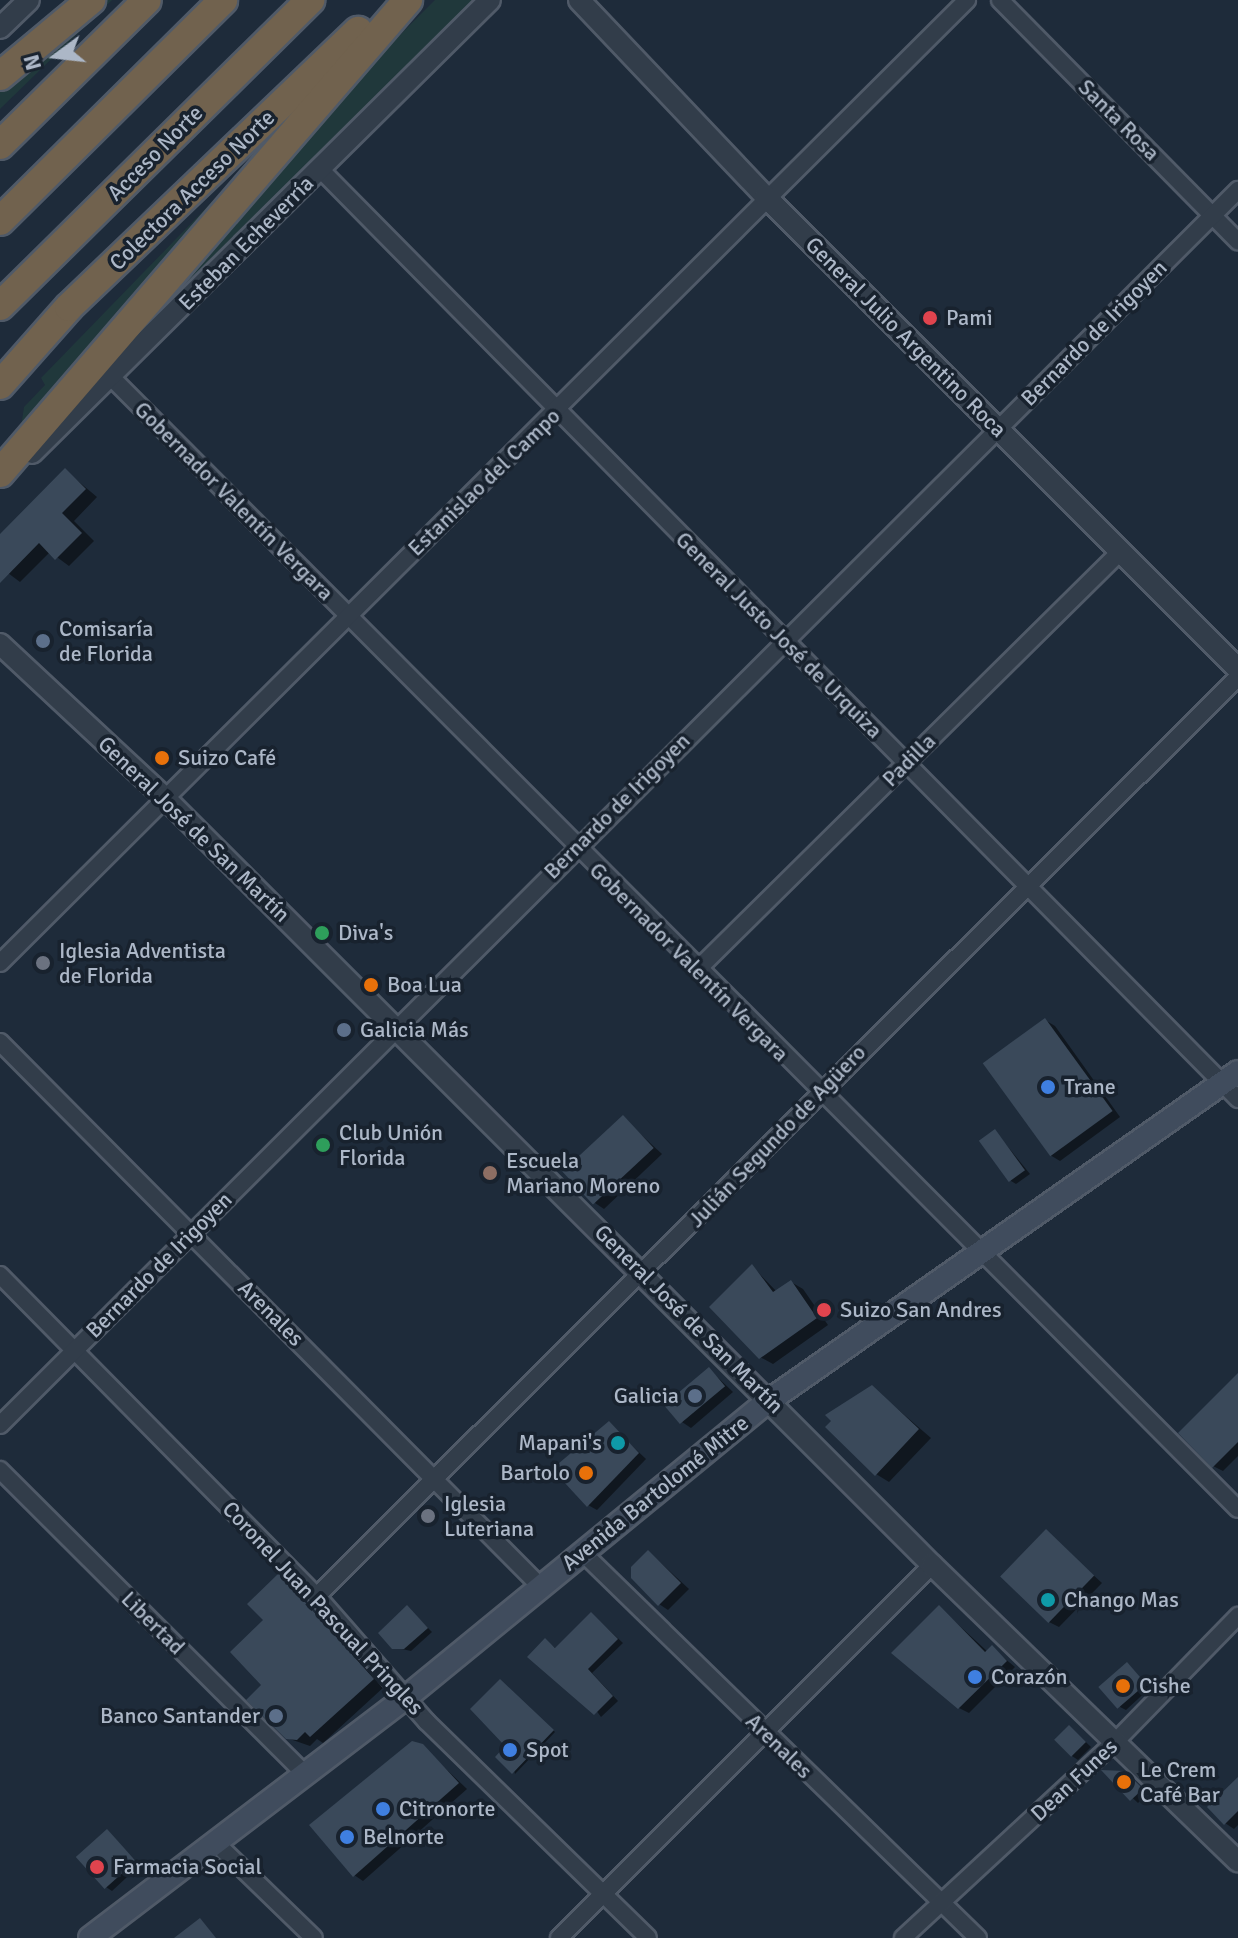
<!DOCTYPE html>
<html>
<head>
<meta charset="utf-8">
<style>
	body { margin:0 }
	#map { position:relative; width:1238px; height:1938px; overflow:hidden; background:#1e2b3a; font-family:Signika,sans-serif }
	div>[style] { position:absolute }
	.green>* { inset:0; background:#20383b }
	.shadow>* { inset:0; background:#0007 }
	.building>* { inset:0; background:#3a495a; transform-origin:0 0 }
	.roads { filter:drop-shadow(2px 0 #505a68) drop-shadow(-2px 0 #505a68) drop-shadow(0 2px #505a68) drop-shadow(0 -2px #505a68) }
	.minor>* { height:16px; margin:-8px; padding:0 8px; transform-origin:8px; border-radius:8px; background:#323d4a }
	.tertiary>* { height:20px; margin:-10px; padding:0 10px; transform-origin:10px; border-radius:10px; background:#323d4a }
	.secondary>* { height:22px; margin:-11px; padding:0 11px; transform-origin:11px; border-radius:11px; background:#404c5d }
	.motorway>* { height:28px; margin:-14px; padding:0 14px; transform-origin:14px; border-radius:14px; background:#71624e }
	.dots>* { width:22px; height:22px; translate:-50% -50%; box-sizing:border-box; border:4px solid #18222e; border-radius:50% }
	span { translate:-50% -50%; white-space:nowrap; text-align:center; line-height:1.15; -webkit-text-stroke:7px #18222e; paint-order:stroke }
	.street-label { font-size:22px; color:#acb7c7 }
	.poi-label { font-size:22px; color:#acb7c7 }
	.left { translate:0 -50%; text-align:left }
	.right { translate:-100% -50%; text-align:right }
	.north { position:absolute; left:16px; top:16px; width:80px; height:80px; -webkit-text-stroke:6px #18222e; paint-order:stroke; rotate:255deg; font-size:22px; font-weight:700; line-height:32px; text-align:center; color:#acb7c7 }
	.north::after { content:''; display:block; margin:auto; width:28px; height:36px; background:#acb7c7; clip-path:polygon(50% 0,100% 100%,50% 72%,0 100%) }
</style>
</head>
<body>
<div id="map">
	<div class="green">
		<i style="clip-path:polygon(100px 0,112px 0,0 109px,0 86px)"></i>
		<i style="clip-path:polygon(435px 0,481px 0,107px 370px,345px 90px)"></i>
		<i style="clip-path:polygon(240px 173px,21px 427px,24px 407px,45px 385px,41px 378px)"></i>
	</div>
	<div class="shadow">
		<i style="clip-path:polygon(66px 471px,97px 497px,74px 521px,94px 541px,69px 566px,50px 552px,20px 582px,0 567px,0 537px)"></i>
		<i style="clip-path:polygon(1045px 1020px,1055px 1026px,1120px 1117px,1060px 1161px,1050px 1155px)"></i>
		<i style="clip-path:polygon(623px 1118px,662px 1154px,604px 1209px,595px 1203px)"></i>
		<i style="clip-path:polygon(995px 1131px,1030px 1174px,1016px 1184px,1011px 1181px)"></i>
		<i style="clip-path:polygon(752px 1266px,777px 1292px,791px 1282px,803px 1289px,828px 1325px,773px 1364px,760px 1357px)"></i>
		<i style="clip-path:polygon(709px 1369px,733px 1392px,691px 1428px,682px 1422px)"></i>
		<i style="clip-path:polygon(1238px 1376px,1238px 1456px,1223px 1471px,1213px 1466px)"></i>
		<i style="clip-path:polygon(872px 1387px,931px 1438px,889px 1482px,876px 1474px,834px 1421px)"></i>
		<i style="clip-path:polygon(609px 1424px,646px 1459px,597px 1510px,588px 1505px)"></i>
		<i style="clip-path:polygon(1046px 1532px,1102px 1583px,1059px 1627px,1049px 1622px)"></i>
		<i style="clip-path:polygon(649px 1552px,689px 1589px,668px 1610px,659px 1604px)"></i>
		<i style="clip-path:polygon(280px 1576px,385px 1686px,323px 1743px,317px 1739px,310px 1746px,287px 1738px,263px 1686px,266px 1621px)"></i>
		<i style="clip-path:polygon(939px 1607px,988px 1652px,992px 1648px,1015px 1667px,969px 1713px,959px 1708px)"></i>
		<i style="clip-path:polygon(408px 1608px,432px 1632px,411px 1651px,393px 1647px)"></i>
		<i style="clip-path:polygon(592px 1614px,623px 1643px,592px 1673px,618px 1701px,601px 1717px,546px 1641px,557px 1649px)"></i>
		<i style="clip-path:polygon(1127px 1665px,1150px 1688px,1126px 1710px,1120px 1707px)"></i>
		<i style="clip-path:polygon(503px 1683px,555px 1732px,515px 1774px,508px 1746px)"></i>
		<i style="clip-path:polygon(1070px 1727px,1091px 1747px,1078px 1760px,1072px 1756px)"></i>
		<i style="clip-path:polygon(422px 1746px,467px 1789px,363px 1881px,354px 1875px)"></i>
		<i style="clip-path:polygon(1105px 1772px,1125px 1773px,1147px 1794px,1138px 1803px)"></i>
		<i style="clip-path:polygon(1238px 1780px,1238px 1825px,1234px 1829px,1225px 1823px)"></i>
		<i style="clip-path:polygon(108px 1832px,140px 1865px,112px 1891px,106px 1887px)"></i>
	</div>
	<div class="building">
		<i style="clip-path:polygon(65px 468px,86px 489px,62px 513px,82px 533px,55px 560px,39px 543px,0 583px,0 534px)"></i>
		<i style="left:1045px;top:1018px;width:115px;height:77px;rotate:54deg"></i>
		<i style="left:623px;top:1115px;width:45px;height:83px;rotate:47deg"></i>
		<i style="left:995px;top:1129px;width:51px;height:20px;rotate:54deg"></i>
		<i style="clip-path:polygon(752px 1264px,773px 1292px,791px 1280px,817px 1318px,759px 1359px,709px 1307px)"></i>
		<i style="left:709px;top:1367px;width:25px;height:59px;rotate:50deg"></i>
		<i style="clip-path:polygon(1238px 1373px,1238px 1442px,1212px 1468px,1178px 1433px)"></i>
		<i style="clip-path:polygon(872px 1385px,919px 1429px,875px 1476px,825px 1427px,831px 1421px,825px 1415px)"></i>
		<i style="clip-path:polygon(609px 1421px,639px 1453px,587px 1507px,552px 1469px)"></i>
		<i style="left:1046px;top:1529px;width:67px;height:66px;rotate:44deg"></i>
		<i style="clip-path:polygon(648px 1550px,681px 1583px,658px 1606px,631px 1578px,631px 1567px)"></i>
		<i style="clip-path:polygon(279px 1573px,374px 1679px,310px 1737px,305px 1732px,297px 1740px,286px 1739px,246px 1700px,261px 1685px,230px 1652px,263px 1620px,247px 1604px)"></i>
		<i style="clip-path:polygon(407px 1605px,428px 1628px,404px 1649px,392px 1649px,378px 1633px)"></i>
		<i style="clip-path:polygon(939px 1605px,985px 1652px,992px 1645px,1007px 1661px,958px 1709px,891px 1653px)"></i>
		<i style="clip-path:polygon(591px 1612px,618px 1639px,588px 1669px,613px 1696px,594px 1715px,527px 1657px,545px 1638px,555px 1648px)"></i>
		<i style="left:1127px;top:1662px;width:29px;height:38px;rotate:49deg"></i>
		<i style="clip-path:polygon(500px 1679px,554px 1730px,512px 1774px,495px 1757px,505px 1746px,470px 1709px)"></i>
		<i style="left:1069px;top:1725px;width:24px;height:21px;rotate:45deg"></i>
		<i style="clip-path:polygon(412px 1741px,423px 1744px,459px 1783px,353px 1877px,309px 1825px)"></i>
		<i style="clip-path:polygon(1101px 1770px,1125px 1771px,1143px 1789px,1130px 1801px)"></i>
		<i style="clip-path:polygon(1238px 1777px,1238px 1811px,1224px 1825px,1207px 1807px)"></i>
		<i style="left:107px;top:1829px;width:43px;height:42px;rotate:48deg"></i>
		<i style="clip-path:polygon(200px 1918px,216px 1938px,174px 1938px)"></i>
	</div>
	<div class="roads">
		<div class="minor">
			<i style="left:1000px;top:0;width:339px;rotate:45.4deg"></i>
			<i style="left:320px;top:169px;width:1307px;rotate:45.37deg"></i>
			<i style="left:111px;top:377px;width:1597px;rotate:45.13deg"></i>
			<i style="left:0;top:963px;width:1365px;rotate:-44.88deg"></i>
			<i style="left:698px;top:969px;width:595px;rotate:-44.66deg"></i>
			<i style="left:0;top:1042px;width:767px;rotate:45.21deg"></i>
			<i style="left:0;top:1275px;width:451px;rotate:45.4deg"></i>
			<i style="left:317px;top:1596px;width:166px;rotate:48.9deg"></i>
			<i style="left:426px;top:1721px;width:310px;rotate:44.3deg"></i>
			<i style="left:0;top:1425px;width:1749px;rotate:-44.93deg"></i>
			<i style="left:0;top:1470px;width:432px;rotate:44.9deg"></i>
			<i style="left:582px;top:1552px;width:553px;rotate:44.27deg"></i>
			<i style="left:317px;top:1596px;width:1301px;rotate:-44.94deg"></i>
			<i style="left:216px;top:1843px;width:136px;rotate:44.1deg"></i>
			<i style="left:559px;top:1938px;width:528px;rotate:-45deg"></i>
			<i style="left:903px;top:1938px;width:290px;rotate:-42.8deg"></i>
			<i style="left:1116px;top:1741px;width:175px;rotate:-45.7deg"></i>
		</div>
		<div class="tertiary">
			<i style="left:579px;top:0;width:270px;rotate:46.5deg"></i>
			<i style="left:765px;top:196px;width:669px;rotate:45deg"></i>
			<i style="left:0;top:28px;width:40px;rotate:-44deg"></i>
			<i style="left:32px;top:453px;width:644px;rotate:-44.69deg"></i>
			<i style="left:0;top:644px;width:226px;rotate:43deg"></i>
			<i style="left:165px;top:798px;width:1085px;rotate:45deg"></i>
			<i style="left:932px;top:1565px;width:426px;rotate:44.1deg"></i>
		</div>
		<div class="secondary">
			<i style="left:90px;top:1938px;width:401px;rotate:-37.3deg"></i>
			<i style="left:409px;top:1695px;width:466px;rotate:-39.3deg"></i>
			<i style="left:770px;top:1400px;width:571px;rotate:-35.02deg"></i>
		</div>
		<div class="motorway">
			<i style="left:0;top:76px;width:119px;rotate:-39.9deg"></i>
			<i style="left:0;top:145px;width:206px;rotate:-44.6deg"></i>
			<i style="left:0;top:221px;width:314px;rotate:-44.7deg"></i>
			<i style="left:0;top:306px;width:436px;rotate:-44.6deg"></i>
			<i style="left:0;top:385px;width:104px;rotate:-48.5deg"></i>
			<i style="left:69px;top:307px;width:400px;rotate:-43.7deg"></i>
			<i style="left:0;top:473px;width:625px;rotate:-49.22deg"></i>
		</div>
	</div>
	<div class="dots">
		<i style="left:930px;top:318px;background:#e0444e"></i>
		<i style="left:43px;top:641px;background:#5c6f8a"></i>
		<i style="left:162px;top:758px;background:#e8710a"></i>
		<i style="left:322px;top:933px;background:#2e9e5b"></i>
		<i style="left:43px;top:963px;background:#6b7280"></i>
		<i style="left:371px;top:985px;background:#e8710a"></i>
		<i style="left:344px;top:1030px;background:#5c6f8a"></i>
		<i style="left:1048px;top:1087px;background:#3f7fe0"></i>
		<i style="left:323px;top:1145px;background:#2e9e5b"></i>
		<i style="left:490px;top:1173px;background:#8d6e63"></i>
		<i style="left:824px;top:1310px;background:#e0444e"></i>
		<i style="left:695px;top:1396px;background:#5c6f8a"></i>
		<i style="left:618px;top:1443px;background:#0f9aa8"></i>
		<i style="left:586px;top:1473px;background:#e8710a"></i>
		<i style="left:428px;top:1516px;background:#6b7280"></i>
		<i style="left:1048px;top:1600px;background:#0f9aa8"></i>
		<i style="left:975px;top:1677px;background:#3f7fe0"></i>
		<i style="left:1123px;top:1686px;background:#e8710a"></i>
		<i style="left:276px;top:1716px;background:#5c6f8a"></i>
		<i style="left:510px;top:1750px;background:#3f7fe0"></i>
		<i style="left:1124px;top:1782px;background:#e8710a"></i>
		<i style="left:383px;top:1809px;background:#3f7fe0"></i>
		<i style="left:347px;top:1837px;background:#3f7fe0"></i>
		<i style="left:97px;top:1867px;background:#e0444e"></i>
	</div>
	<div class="street-label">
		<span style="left:1119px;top:120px;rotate:45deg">Santa Rosa</span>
		<span style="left:155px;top:153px;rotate:-45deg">Acceso Norte</span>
		<span style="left:192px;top:190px;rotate:-44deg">Colectora Acceso Norte</span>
		<span style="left:246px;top:243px;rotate:-45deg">Esteban Echeverría</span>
		<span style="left:1094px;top:333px;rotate:-45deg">Bernardo de Irigoyen</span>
		<span style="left:906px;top:337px;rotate:45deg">General Julio Argentino Roca</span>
		<span style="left:484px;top:482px;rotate:-44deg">Estanislao del Campo</span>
		<span style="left:234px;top:501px;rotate:45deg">Gobernador Valentín Vergara</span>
		<span style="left:779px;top:635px;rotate:45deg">General Justo José de Urquiza</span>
		<span style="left:909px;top:760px;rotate:-45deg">Padilla</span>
		<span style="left:617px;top:806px;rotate:-45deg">Bernardo de Irigoyen</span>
		<span style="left:194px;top:829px;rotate:44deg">General José de San Martín</span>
		<span style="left:689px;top:962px;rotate:45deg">Gobernador Valentín Vergara</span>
		<span style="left:777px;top:1136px;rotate:-46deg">Julián Segundo de Agüero</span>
		<span style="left:159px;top:1265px;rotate:-45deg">Bernardo de Irigoyen</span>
		<span style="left:271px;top:1313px;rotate:45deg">Arenales</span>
		<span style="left:689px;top:1319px;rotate:45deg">General José de San Martín</span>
		<span style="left:655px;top:1493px;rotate:-39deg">Avenida Bartolomé Mitre</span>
		<span style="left:323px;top:1608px;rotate:47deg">Coronel Juan Pascual Pringles</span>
		<span style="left:153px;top:1623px;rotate:45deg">Libertad</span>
		<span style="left:779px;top:1746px;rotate:44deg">Arenales</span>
		<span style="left:1074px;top:1780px;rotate:-43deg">Dean Funes</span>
	</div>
	<div class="poi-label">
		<span class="left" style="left:946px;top:318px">Pami</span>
		<span class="left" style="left:59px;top:641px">Comisaría<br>de Florida</span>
		<span class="left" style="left:178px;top:758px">Suizo Café</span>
		<span class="left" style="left:338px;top:933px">Diva's</span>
		<span class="left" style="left:59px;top:963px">Iglesia Adventista<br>de Florida</span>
		<span class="left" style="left:387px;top:985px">Boa Lua</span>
		<span class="left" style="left:360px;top:1030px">Galicia Más</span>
		<span class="left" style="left:1064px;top:1087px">Trane</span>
		<span class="left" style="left:339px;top:1145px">Club Unión<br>Florida</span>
		<span class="left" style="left:506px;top:1173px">Escuela<br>Mariano Moreno</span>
		<span class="left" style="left:840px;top:1310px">Suizo San Andres</span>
		<span class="right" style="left:679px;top:1396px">Galicia</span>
		<span class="right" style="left:602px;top:1443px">Mapani's</span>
		<span class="right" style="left:570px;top:1473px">Bartolo</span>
		<span class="left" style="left:444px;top:1516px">Iglesia<br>Luteriana</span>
		<span class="left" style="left:1064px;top:1600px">Chango Mas</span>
		<span class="left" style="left:991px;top:1677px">Corazón</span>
		<span class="left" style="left:1139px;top:1686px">Cishe</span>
		<span class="right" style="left:260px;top:1716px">Banco Santander</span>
		<span class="left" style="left:526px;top:1750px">Spot</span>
		<span class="left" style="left:1140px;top:1782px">Le Crem<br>Café Bar</span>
		<span class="left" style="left:399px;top:1809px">Citronorte</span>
		<span class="left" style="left:363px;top:1837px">Belnorte</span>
		<span class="left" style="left:113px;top:1867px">Farmacia Social</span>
	</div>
	<div class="north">N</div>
</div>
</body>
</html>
